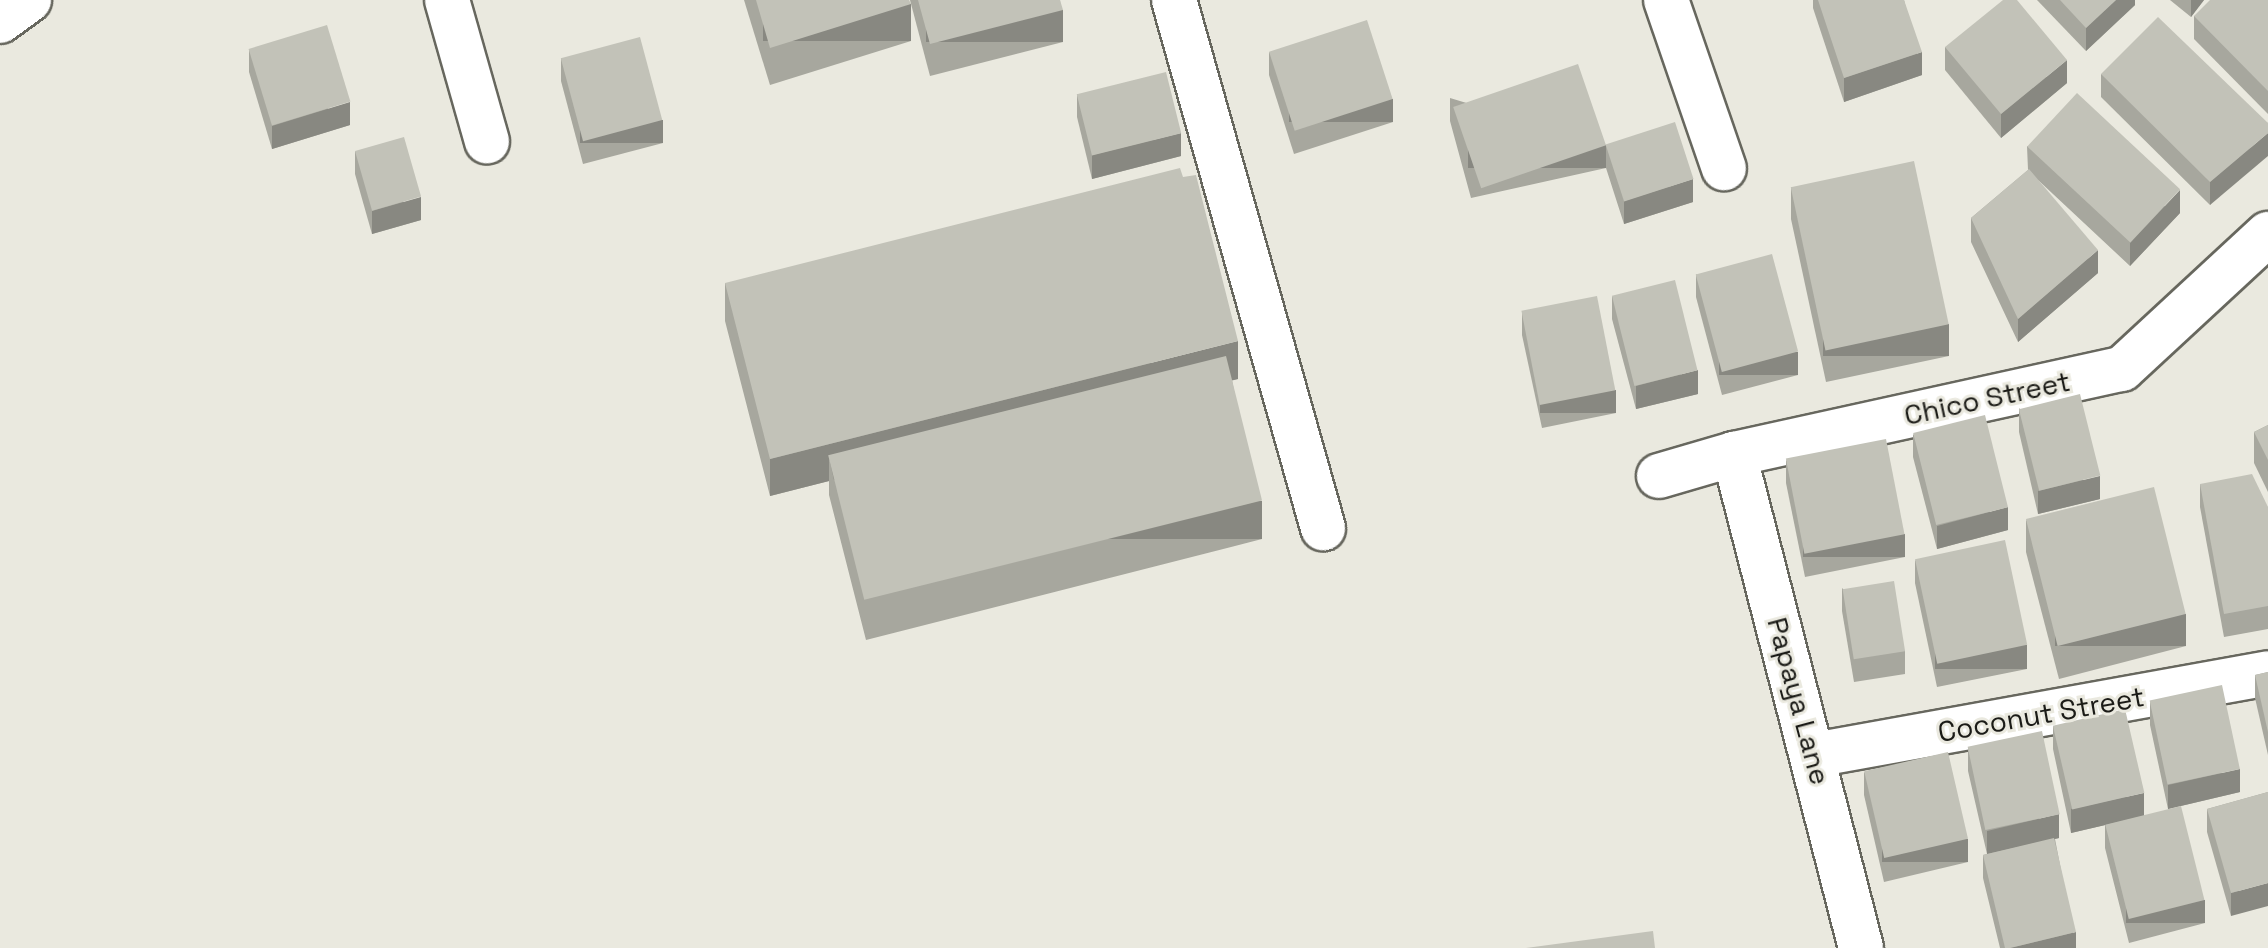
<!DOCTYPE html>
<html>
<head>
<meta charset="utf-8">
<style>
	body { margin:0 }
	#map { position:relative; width:2268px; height:948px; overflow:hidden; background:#eae9df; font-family:"Space Grotesk",sans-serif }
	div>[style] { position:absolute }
	.roads { filter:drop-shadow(2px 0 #67675e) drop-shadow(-2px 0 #67675e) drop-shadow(0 2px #67675e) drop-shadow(0 -2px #67675e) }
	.street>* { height:44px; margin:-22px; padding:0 22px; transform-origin:22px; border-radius:22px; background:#fff }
	.wall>* { inset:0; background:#a7a79e }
	.shaded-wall>* { inset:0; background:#888881; transform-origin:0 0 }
	.building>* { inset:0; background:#c2c2b8; transform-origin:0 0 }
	span { translate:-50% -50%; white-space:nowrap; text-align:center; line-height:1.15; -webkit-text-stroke:6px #eae9df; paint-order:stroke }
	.street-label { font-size:28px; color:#1b1b17 }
</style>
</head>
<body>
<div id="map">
	<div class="roads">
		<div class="street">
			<i style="left:447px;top:0;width:147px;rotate:74.2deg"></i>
			<i style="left:1174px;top:0;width:549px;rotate:74.24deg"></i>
			<i style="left:1666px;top:0;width:178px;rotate:71deg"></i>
			<i style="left:0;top:21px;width:36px;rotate:-36deg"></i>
			<i style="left:1734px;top:454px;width:510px;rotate:75.58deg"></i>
			<i style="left:1659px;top:476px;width:78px;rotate:-16.3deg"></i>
			<i style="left:1734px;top:454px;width:397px;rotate:-12.4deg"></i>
			<i style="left:2122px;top:369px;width:199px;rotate:-42.8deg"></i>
			<i style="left:1814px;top:755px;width:461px;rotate:-10.2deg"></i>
		</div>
	</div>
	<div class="wall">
		<i style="clip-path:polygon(744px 0,909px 0,911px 41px,770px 85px)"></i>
		<i style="clip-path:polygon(910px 0,1060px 0,1063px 42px,930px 76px)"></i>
		<i style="clip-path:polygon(1813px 0,1904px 0,1922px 75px,1844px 102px,1813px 8px)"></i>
		<i style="clip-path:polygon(2037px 0,2135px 0,2135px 5px,2086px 51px)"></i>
		<i style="clip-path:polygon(2170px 0,2204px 0,2191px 17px)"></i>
		<i style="clip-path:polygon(2268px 0,2268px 114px,2194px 39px,2194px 16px)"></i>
		<i style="clip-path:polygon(1945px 47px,2067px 83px,2001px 138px,1945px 70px)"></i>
		<i style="clip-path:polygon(249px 49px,350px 125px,272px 149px,249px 72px)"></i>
		<i style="clip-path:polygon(1269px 52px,1393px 122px,1294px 154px,1269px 75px)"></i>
		<i style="clip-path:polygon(561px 58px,663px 143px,583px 164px,561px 81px)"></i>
		<i style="clip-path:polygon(2101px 74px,2268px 123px,2210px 205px,2101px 97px)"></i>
		<i style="clip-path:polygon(1077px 94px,1181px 156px,1092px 179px,1077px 117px)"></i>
		<i style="clip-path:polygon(1450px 98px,1606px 145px,1693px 202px,1624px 224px,1606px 168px,1471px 198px,1450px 121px)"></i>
		<i style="clip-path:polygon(2027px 146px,2180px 213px,2130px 266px,2038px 180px,2098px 273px,2018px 342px,1971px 242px,1971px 218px,2028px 170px)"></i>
		<i style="clip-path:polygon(355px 151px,421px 220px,372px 234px,355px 174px)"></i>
		<i style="clip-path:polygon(1791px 187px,1949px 356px,1826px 382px,1791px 219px)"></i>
		<i style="clip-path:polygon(1696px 274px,1798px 375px,1722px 395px,1696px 297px)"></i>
		<i style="clip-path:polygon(725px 283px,1238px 379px,1232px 380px,1262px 539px,866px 640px,829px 495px,829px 481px,770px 496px,725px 321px)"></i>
		<i style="clip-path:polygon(1612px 296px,1698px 394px,1636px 409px,1612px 319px)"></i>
		<i style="clip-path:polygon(1522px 312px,1616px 413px,1542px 428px,1522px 335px)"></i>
		<i style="clip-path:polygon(2019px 408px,2100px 499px,2038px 514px,2019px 432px)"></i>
		<i style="clip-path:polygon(2268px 425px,2268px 492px,2254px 463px,2254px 432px)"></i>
		<i style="clip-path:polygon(1913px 434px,2008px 530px,1937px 549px,1913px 457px)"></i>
		<i style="clip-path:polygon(1786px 460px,1905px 557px,1805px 577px,1786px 483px)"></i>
		<i style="clip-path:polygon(2200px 484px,2268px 507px,2268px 629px,2224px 637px,2200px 507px)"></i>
		<i style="clip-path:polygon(2026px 520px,2186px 646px,2059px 679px,2026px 552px)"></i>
		<i style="clip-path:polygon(1915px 560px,2027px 669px,1937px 687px,1915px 583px)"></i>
		<i style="clip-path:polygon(1842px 588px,1905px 651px,1905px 674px,1854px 682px,1842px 611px)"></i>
		<i style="clip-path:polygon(2268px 672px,2268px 755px,2255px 698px,2255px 675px)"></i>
		<i style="clip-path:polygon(2150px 701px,2240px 792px,2168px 809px,2150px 725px)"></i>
		<i style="clip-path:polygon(2053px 726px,2144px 815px,2205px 923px,2129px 943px,2105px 848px,2105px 825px,2071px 833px,2053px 749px)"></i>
		<i style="clip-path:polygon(1968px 747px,2059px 838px,2055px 839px,2076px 948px,2000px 948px,1983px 878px,1983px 855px,1987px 854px,1968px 771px)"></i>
		<i style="clip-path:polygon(1864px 772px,1968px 862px,1884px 882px,1864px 795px)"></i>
		<i style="clip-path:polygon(2268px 792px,2231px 916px,2207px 832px,2207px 809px)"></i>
	</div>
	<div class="shaded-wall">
		<i style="clip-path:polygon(2116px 0,2135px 0,2135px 5px,2086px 51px,2086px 28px)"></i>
		<i style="clip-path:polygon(2191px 0,2204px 0,2191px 17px)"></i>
		<i style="left:911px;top:4px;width:37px;height:148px;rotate:90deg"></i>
		<i style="left:1063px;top:10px;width:32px;height:137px;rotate:90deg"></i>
		<i style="clip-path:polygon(1922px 52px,1922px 75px,1844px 102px,1844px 78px)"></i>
		<i style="clip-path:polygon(2067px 60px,2067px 83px,2001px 138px,2001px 114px)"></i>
		<i style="left:1393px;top:99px;width:23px;height:104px;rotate:90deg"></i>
		<i style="clip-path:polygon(350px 102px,350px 125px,272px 149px,272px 126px)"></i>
		<i style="left:663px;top:120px;width:23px;height:83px;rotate:90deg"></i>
		<i style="clip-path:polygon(1181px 133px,1181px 156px,1092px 179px,1092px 155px)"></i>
		<i style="clip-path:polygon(2268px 133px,2268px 156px,2210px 205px,2210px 182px)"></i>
		<i style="left:1606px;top:145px;width:23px;height:138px;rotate:90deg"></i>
		<i style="clip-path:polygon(1693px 179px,1693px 202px,1624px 224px,1624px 201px)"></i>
		<i style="clip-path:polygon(2180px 190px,2180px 213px,2130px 266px,2130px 243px)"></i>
		<i style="clip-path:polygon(421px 197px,421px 220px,372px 234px,372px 211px)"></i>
		<i style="clip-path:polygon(2098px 250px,2098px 273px,2018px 342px,2018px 319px)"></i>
		<i style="left:1949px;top:324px;width:32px;height:126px;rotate:90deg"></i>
		<i style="clip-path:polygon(1238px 341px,1238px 379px,834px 480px,829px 457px,829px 481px,770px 496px,770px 459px)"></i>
		<i style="left:1798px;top:352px;width:23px;height:79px;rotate:90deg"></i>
		<i style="clip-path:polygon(1698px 370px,1698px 394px,1636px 409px,1636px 386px)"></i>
		<i style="left:1616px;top:390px;width:23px;height:76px;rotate:90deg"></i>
		<i style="clip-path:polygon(2100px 476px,2100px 499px,2038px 514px,2038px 491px)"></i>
		<i style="left:1262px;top:501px;width:38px;height:409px;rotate:90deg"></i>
		<i style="clip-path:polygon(2008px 507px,2008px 530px,1937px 549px,1937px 526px)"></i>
		<i style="left:1905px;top:534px;width:23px;height:102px;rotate:90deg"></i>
		<i style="left:2186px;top:614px;width:32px;height:131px;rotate:90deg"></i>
		<i style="left:2027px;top:645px;width:24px;height:92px;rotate:90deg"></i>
		<i style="clip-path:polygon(2240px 769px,2240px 792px,2168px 809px,2168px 785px)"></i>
		<i style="clip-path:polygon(2144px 793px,2144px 816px,2071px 833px,2071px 809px)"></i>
		<i style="clip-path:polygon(2059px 814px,2059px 838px,1987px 854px,1987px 831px)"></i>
		<i style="left:1968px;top:839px;width:23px;height:86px;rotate:90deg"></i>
		<i style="clip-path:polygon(2268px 883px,2268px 906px,2231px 916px,2231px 893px)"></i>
		<i style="left:2205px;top:900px;width:23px;height:79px;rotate:90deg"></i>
		<i style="clip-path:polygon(2076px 932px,2076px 948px,2010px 948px)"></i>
	</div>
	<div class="building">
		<i style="clip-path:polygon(756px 0,909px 0,911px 4px,770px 48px)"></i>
		<i style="clip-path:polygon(918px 0,1060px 0,1063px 10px,930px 44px)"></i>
		<i style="clip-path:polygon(1818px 0,1904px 0,1922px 52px,1844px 78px)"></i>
		<i style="clip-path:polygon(2003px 0,2017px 0,2067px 60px,2001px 114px,1945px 47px)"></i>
		<i style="clip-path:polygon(2060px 0,2116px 0,2086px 28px)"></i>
		<i style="clip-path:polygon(2210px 0,2268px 0,2268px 91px,2194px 16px)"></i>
		<i style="clip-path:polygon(2158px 17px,2268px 123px,2268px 133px,2210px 182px,2101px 74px)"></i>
		<i style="left:1367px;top:20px;width:83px;height:103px;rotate:72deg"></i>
		<i style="left:327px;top:25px;width:80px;height:82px;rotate:73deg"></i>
		<i style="left:640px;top:37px;width:86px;height:82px;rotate:75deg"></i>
		<i style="left:1578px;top:64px;width:86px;height:132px;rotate:71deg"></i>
		<i style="left:1166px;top:72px;width:63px;height:92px;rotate:76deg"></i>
		<i style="left:2077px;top:93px;width:141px;height:73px;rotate:43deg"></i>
		<i style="left:1675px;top:122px;width:60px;height:73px;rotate:72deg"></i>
		<i style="left:404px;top:137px;width:62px;height:51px;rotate:74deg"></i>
		<i style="left:1914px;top:161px;width:167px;height:126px;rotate:78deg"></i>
		<i style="clip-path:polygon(1180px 168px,1183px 177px,1196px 175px,1238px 341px,770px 459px,725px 283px)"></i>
		<i style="clip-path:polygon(2029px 169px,2098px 250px,2018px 319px,1971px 218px)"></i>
		<i style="left:1772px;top:254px;width:101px;height:79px;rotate:75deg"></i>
		<i style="left:1675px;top:280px;width:93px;height:65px;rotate:76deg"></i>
		<i style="left:1597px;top:296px;width:96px;height:77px;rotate:79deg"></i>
		<i style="left:1226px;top:356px;width:149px;height:410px;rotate:76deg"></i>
		<i style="left:2080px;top:394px;width:84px;height:63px;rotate:76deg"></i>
		<i style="left:1985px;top:415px;width:95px;height:74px;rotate:76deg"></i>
		<i style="clip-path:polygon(2268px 425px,2268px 460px,2254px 432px)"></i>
		<i style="left:1886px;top:439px;width:97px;height:102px;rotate:79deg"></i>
		<i style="clip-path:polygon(2252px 474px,2268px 507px,2268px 606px,2224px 614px,2200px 484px)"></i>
		<i style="left:2154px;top:487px;width:131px;height:132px;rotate:76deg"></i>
		<i style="left:2005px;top:540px;width:107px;height:92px;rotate:78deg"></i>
		<i style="left:1894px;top:581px;width:71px;height:52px;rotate:81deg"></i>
		<i style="clip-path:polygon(2268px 672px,2268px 732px,2255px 675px)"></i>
		<i style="left:2222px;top:685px;width:86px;height:74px;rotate:78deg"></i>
		<i style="left:2125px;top:709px;width:86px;height:74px;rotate:77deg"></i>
		<i style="left:2042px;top:731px;width:85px;height:76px;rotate:78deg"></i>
		<i style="left:1948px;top:752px;width:89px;height:86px;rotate:77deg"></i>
		<i style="clip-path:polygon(2268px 792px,2268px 883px,2231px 893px,2207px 809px)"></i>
		<i style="left:2181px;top:806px;width:97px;height:78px;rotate:76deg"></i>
		<i style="clip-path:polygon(2054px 838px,2076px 932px,2010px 948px,2005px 948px,1983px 855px)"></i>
		<i style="clip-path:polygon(1653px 931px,1655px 948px,1526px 948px)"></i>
	</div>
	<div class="street-label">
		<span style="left:1987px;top:398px;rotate:-12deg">Chico Street</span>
		<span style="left:1799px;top:701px;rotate:75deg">Papaya Lane</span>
		<span style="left:2041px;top:714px;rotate:-10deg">Coconut Street</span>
	</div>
</div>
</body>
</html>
